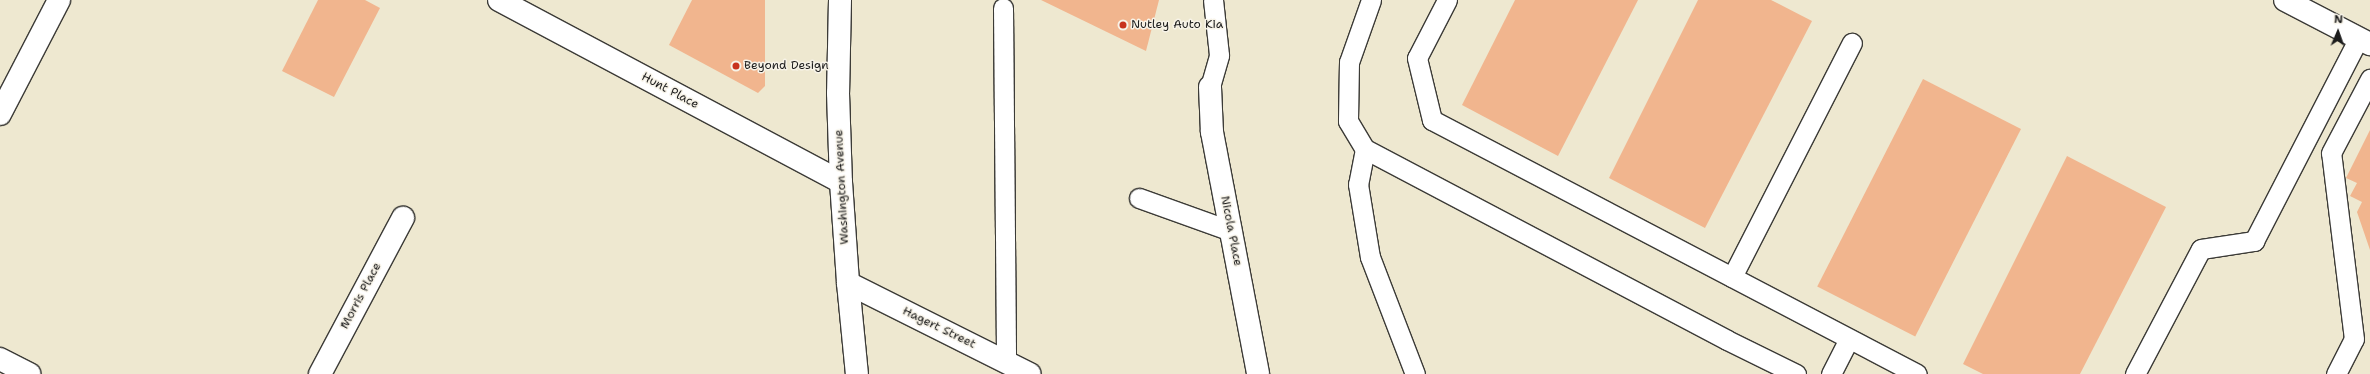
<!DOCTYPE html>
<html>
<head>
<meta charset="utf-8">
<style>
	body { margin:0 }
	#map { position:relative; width:2370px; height:374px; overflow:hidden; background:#eee8d0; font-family:"Shantell Sans",sans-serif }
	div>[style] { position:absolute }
	.building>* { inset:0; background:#f1b58e; transform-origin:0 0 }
	.roads { filter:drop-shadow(1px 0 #3c3b37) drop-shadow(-1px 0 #3c3b37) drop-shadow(0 1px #3c3b37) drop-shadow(0 -1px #3c3b37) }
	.service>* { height:19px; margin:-9.5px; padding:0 9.5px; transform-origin:9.5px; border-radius:9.5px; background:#fff }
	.minor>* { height:22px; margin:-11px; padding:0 11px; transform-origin:11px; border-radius:11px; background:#fff }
	.secondary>* { height:22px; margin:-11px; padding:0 11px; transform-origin:11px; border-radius:11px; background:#fff }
	.dots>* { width:11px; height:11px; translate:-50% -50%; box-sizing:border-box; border:2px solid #f7f3e8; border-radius:50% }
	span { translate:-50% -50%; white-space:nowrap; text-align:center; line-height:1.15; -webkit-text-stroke:3px #f7f3e8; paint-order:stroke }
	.poi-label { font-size:12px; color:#1c1c1c }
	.left { translate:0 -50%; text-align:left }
	.street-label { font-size:12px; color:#1c1c1c }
	.north { position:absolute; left:2318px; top:12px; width:40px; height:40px; -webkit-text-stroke:3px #f7f3e8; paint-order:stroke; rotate:2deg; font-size:11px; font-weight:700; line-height:16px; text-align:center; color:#1c1c1c }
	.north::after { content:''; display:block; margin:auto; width:14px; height:18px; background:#1c1c1c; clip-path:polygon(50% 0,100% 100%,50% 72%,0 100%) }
</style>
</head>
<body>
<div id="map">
	<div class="building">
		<i style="clip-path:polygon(318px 0,365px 0,380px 8px,334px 97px,282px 71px)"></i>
		<i style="clip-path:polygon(692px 0,765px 0,765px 86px,758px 93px,669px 45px)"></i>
		<i style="clip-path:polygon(1041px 0,1159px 0,1146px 51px)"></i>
		<i style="clip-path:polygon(1515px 0,1638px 0,1558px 156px,1462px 105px)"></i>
		<i style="clip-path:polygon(1698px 0,1771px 0,1812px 21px,1705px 228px,1609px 178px)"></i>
		<i style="left:1923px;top:79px;width:110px;height:233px;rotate:27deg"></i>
		<i style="clip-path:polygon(2370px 130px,2370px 250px,2357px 212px,2362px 202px,2350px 196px,2357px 183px,2346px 178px)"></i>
		<i style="clip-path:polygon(2067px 156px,2166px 207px,2080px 374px,1983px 374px,1963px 364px)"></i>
	</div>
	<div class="roads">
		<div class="service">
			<i style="left:1371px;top:0;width:66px;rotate:109.5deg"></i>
			<i style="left:1349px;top:62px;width:59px;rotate:91deg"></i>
			<i style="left:1348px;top:121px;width:33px;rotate:59deg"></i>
			<i style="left:1365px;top:149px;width:409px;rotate:27.8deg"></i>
			<i style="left:1727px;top:340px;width:77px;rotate:26.2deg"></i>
			<i style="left:1447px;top:0;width:65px;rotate:117.3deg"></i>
			<i style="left:1417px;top:58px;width:64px;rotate:76.4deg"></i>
			<i style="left:1432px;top:120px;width:547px;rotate:27.64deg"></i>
			<i style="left:1003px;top:8px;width:354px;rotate:89.5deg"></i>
			<i style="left:1210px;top:87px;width:33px;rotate:-74deg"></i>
			<i style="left:1219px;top:55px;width:55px;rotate:-96.2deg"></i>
			<i style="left:1365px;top:149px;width:36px;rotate:101deg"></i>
			<i style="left:1358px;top:184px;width:74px;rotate:80.7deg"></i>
			<i style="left:1370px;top:257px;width:125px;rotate:69deg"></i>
			<i style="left:1139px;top:198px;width:98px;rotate:19.7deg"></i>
			<i style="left:1732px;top:277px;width:263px;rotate:-62.9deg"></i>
			<i style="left:1831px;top:374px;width:39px;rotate:-63deg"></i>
			<i style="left:2135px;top:374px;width:141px;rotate:-62.2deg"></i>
			<i style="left:2201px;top:249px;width:54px;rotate:-8.6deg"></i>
			<i style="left:2254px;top:241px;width:229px;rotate:-62.7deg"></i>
			<i style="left:2336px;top:374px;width:39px;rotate:-63deg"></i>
			<i style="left:2354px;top:339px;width:187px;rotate:-97deg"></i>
			<i style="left:2331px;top:153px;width:84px;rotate:-62.2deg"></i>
		</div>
		<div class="minor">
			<i style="left:499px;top:0;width:387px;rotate:28deg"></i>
			<i style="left:2285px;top:0;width:96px;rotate:27.4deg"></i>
			<i style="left:1210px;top:87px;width:45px;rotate:87.5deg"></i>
			<i style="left:1212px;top:132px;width:246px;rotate:79.2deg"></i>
			<i style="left:0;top:114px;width:128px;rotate:-62.6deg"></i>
			<i style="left:848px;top:283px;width:203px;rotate:26.6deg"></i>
			<i style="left:0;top:359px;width:33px;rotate:27deg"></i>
			<i style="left:320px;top:374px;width:177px;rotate:-62deg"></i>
		</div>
		<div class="secondary">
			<i style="left:840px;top:0;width:93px;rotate:91.2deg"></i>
			<i style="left:838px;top:93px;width:89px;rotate:88.1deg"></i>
			<i style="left:841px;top:182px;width:101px;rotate:86deg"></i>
			<i style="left:848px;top:283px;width:91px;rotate:84.4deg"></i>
		</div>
	</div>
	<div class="dots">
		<i style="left:1123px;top:25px;background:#c8321e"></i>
		<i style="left:736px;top:66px;background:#c8321e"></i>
	</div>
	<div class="poi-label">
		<span class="left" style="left:1131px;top:25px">Nutley Auto Kia</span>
		<span class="left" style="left:744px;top:66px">Beyond Design</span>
	</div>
	<div class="street-label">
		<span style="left:670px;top:91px;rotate:28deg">Hunt Place</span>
		<span style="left:842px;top:187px;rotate:-93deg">Washington Avenue</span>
		<span style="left:1231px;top:231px;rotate:79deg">Nicola Place</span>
		<span style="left:361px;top:296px;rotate:-62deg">Morris Place</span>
		<span style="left:939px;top:328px;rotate:26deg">Hagert Street</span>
	</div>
	<div class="north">N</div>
</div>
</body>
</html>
